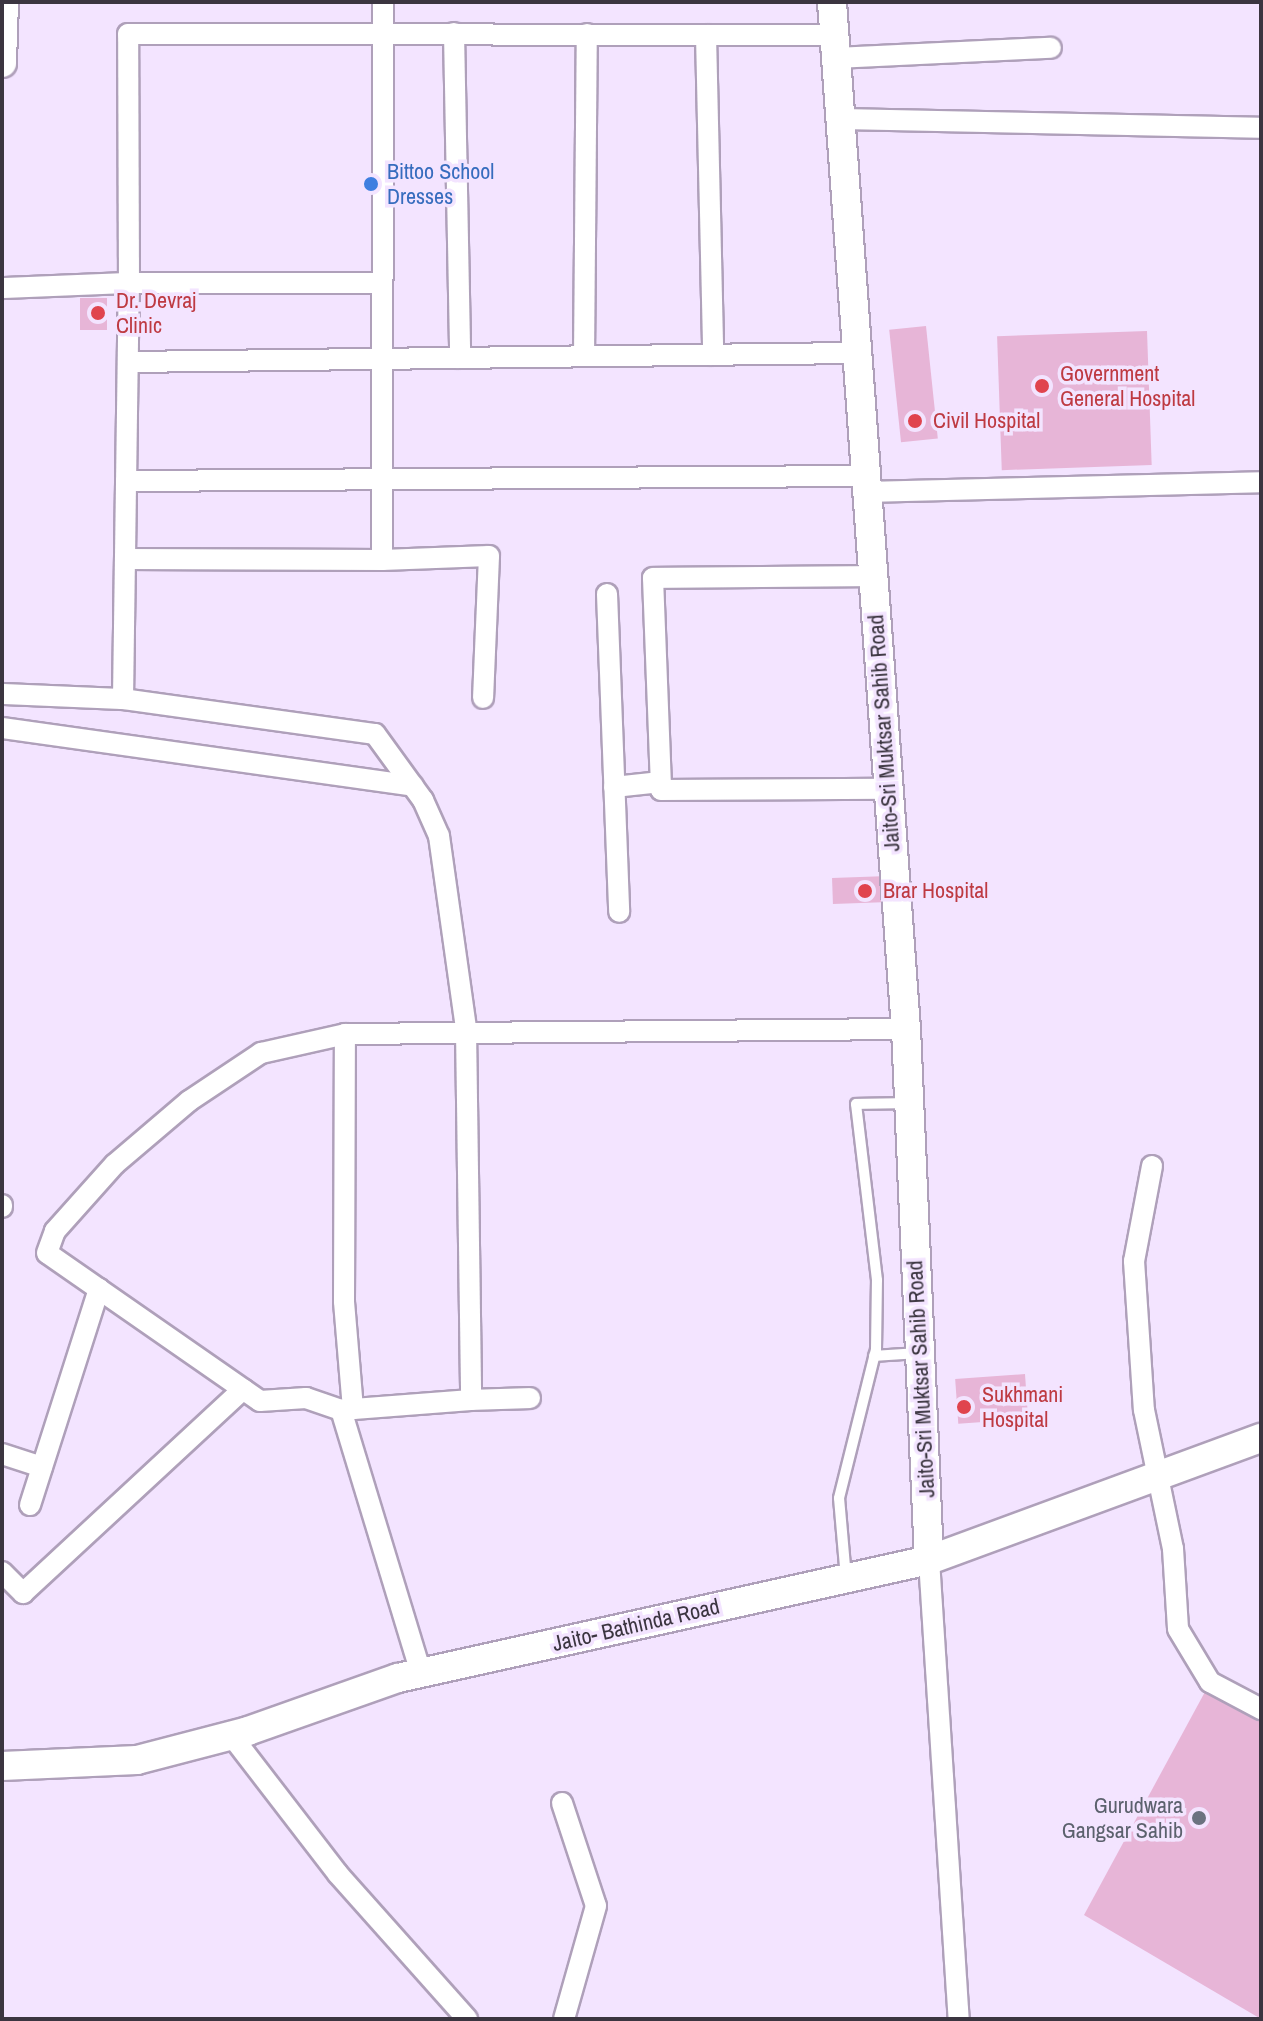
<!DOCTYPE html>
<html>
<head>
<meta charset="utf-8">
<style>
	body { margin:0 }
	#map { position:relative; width:1263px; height:2021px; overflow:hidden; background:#f3e4ff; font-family:"Archivo Narrow",sans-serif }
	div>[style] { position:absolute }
	.building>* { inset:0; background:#e7b5d7; transform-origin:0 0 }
	.roads { filter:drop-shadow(2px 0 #afa0ba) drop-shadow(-2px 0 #afa0ba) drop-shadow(0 2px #afa0ba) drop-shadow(0 -2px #afa0ba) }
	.lane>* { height:10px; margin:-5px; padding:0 5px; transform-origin:5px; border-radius:5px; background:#fff }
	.street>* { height:20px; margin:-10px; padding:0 10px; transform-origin:10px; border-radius:10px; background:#fff }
	.secondary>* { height:28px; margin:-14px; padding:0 14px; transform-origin:14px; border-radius:14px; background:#fff }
	.dots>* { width:22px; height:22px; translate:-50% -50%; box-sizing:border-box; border:4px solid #f3e4ff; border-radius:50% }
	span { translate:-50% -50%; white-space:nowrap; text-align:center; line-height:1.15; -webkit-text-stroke:7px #f3e4ff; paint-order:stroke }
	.shop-label { font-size:22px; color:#366cbe }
	.left { translate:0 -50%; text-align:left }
	.health-label { font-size:22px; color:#be3a42 }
	.street-label { font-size:22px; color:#3b3540 }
	.worship-label { font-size:22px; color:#5b616d }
	.right { translate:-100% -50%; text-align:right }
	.frame { position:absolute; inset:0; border:4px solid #3b3540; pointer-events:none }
</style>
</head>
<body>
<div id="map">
	<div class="building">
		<i style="left:80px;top:298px;width:27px;height:32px"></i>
		<i style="left:926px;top:326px;width:113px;height:37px;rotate:84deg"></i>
		<i style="left:1147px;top:331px;width:134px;height:150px;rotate:88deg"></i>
		<i style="left:888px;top:876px;width:26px;height:56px;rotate:88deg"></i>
		<i style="left:1025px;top:1374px;width:45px;height:70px;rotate:86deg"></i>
		<i style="clip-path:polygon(1206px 1690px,1261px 1720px,1261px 2019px,1084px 1915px)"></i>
	</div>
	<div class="roads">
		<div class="lane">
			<i style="left:874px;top:1356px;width:44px;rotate:-3.9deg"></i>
			<i style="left:846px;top:1578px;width:80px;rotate:-95deg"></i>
			<i style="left:839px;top:1498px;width:153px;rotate:-76deg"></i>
			<i style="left:876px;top:1350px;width:70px;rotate:-89.2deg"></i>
			<i style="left:877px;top:1280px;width:177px;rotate:-96.8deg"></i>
			<i style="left:856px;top:1104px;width:51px;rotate:-1.1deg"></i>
		</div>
		<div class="street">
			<i style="left:383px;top:2px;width:558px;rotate:90.1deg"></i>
			<i style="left:382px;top:560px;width:107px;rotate:-2.1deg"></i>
			<i style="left:489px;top:556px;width:142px;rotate:92.4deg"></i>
			<i style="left:454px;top:33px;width:325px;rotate:88.9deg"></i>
			<i style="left:706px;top:35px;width:320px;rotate:88.7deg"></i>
			<i style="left:835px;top:58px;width:216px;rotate:-2.7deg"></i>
			<i style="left:840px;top:119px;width:421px;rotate:1.2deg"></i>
			<i style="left:2px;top:288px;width:127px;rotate:-2.3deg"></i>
			<i style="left:129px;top:283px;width:249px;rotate:-90.2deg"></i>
			<i style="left:128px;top:34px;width:706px;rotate:0.08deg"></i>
			<i style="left:584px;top:356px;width:322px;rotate:-89.5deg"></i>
			<i style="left:128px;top:362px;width:726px;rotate:-0.71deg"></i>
			<i style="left:126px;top:481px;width:738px;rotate:-0.39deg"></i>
			<i style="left:865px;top:492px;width:396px;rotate:-1.4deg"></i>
			<i style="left:125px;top:559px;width:257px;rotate:0.2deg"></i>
			<i style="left:871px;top:576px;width:218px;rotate:179.5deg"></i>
			<i style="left:653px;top:578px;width:212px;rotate:87.8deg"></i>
			<i style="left:661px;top:790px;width:227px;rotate:-0.3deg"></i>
			<i style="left:607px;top:594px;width:318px;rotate:87.8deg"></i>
			<i style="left:2px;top:694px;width:121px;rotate:2.4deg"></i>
			<i style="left:123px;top:699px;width:416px;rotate:-89.2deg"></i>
			<i style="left:129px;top:283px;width:252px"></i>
			<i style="left:123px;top:699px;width:254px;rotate:7.9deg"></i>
			<i style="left:375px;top:734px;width:82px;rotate:54deg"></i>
			<i style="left:423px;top:800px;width:39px;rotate:66deg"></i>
			<i style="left:439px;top:836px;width:195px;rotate:82deg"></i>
			<i style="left:466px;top:1029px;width:371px;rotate:89.2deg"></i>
			<i style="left:471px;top:1400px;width:59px;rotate:-1.9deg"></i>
			<i style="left:2px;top:728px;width:415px;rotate:8deg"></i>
			<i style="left:614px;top:787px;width:47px;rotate:-6.1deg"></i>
			<i style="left:1152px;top:1166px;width:97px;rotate:100.7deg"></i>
			<i style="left:1134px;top:1261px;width:149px;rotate:86.2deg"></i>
			<i style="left:1144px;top:1410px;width:142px;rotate:78.2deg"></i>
			<i style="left:1173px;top:1549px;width:80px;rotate:86.4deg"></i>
			<i style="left:1178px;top:1629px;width:62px;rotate:58.9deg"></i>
			<i style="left:1210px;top:1682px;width:58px;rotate:27.9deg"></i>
			<i style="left:2px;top:1205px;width:2px;rotate:90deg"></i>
			<i style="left:353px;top:1409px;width:108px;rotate:-94.8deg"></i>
			<i style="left:344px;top:1301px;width:267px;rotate:-89.8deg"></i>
			<i style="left:345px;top:1034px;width:561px;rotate:-0.51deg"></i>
			<i style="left:341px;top:1410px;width:37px;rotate:-161deg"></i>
			<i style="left:306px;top:1398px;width:46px;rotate:176.3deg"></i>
			<i style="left:260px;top:1401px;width:259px;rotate:-145.2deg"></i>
			<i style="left:47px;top:1253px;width:23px;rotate:-70deg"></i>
			<i style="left:55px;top:1231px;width:90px;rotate:-48.2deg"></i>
			<i style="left:115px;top:1164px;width:97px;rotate:-40.4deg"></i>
			<i style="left:189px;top:1101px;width:87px;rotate:-33.7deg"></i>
			<i style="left:261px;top:1053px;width:86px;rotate:-12.7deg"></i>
			<i style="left:2px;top:1454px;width:42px;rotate:18deg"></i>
			<i style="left:30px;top:1505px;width:227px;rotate:-72.3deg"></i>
			<i style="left:929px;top:1560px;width:460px;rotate:86.3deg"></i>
			<i style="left:2px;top:1572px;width:30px;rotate:45deg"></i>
			<i style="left:23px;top:1593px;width:300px;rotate:-42.8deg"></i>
			<i style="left:421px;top:1673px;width:275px;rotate:-106.9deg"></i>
			<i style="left:341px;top:1410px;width:130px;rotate:-4.4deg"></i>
			<i style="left:231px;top:1735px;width:175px;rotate:52.4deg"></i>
			<i style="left:338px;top:1874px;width:194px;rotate:48.3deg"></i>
			<i style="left:562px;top:1803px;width:108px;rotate:71.7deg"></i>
			<i style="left:596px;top:1906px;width:117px;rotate:105.8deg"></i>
		</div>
		<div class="secondary">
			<i style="left:832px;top:2px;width:1030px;rotate:85.88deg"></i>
			<i style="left:906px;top:1029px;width:531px;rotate:87.52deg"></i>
			<i style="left:2px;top:63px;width:61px;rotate:-88.1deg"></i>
			<i style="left:2px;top:1766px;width:135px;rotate:-2.5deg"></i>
			<i style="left:137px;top:1760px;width:115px;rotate:-14.6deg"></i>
			<i style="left:248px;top:1731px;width:159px;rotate:-19.5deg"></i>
			<i style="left:398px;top:1678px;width:544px;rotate:-12.53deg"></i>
			<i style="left:929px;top:1560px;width:354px;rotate:-20.2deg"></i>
		</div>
	</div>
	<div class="dots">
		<i style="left:371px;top:184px;background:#3f7fe0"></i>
		<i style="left:98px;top:313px;background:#e0444e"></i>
		<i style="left:1042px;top:386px;background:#e0444e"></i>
		<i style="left:915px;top:421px;background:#e0444e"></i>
		<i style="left:865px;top:891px;background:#e0444e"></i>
		<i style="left:964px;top:1407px;background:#e0444e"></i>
		<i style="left:1199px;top:1818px;background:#6b7280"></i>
	</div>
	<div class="shop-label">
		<span class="left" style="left:387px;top:184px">Bittoo School<br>Dresses</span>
	</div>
	<div class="health-label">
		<span class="left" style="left:116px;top:313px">Dr. Devraj<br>Clinic</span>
		<span class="left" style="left:1060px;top:386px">Government<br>General Hospital</span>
		<span class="left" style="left:933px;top:421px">Civil Hospital</span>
		<span class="left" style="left:883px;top:891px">Brar Hospital</span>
		<span class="left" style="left:982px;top:1407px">Sukhmani<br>Hospital</span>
	</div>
	<div class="street-label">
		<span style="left:884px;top:733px;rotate:-94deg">Jaito-Sri Muktsar Sahib Road</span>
		<span style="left:921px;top:1379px;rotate:-93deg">Jaito-Sri Muktsar Sahib Road</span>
		<span style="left:636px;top:1625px;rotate:-13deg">Jaito- Bathinda Road</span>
	</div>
	<div class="worship-label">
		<span class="right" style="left:1183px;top:1818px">Gurudwara<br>Gangsar Sahib</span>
	</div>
	<div class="frame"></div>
</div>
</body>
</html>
